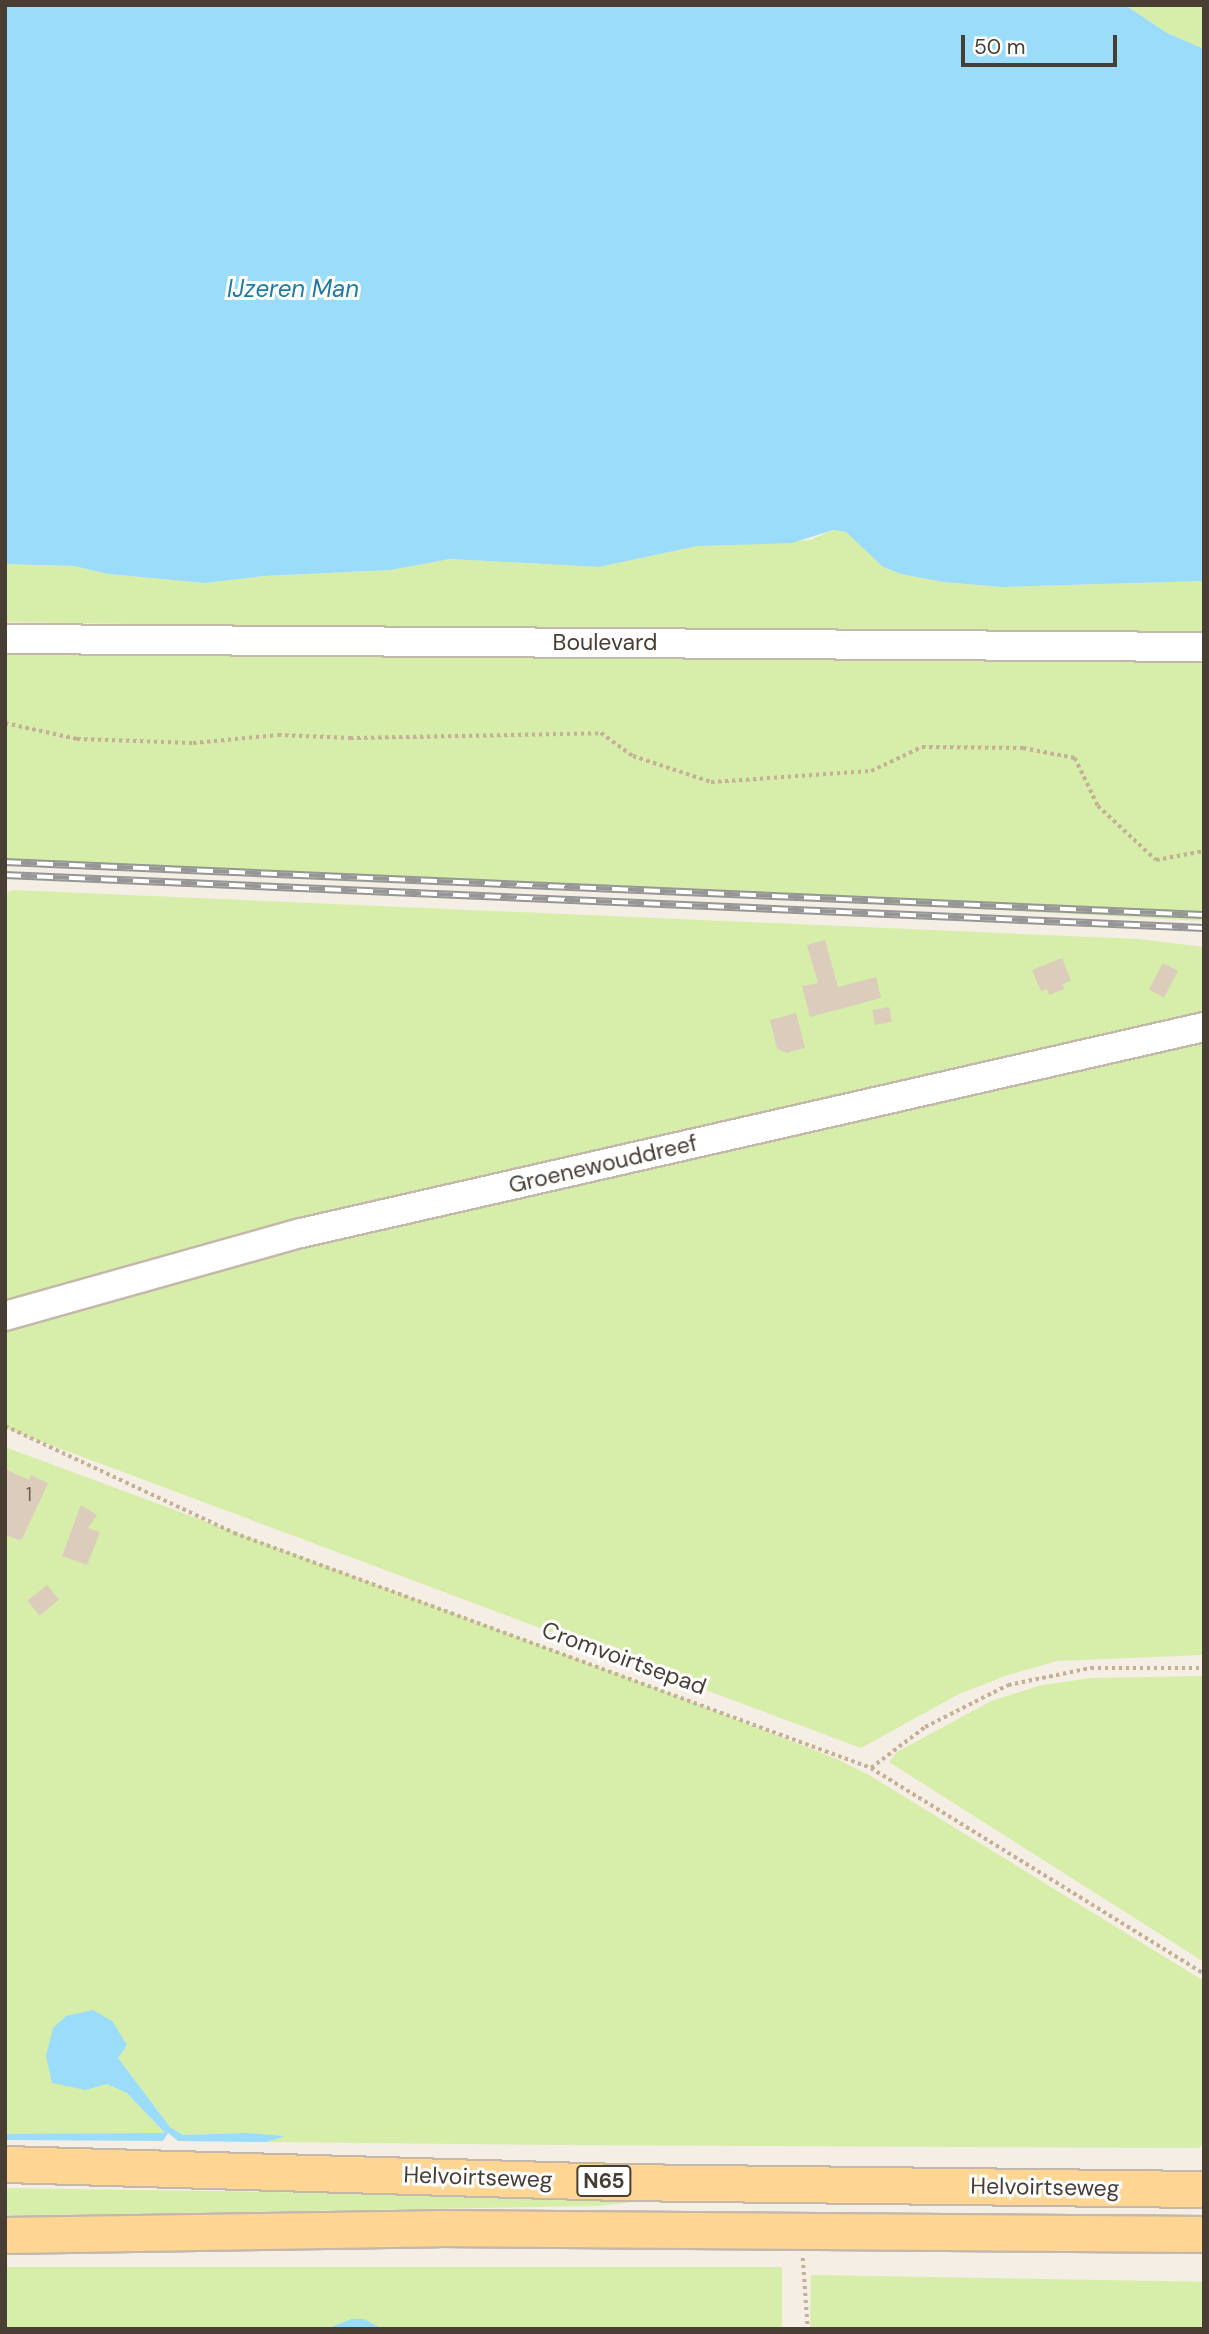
<!DOCTYPE html>
<html>
<head>
<meta charset="utf-8">
<style>
	body { margin:0 }
	#map { position:relative; width:1209px; height:2334px; overflow:hidden; background:#f5eee5; font-family:"DM Sans",sans-serif }
	div>[style] { position:absolute }
	.green>* { inset:0; background:#d6eea9; transform-origin:0 0 }
	.water>* { inset:0; background:#9adcf9 }
	.building>* { inset:0; background:#dbccbc; transform-origin:0 0 }
	.path>* { height:3.5px; margin-top:-1.75px; transform-origin:0; background:repeating-linear-gradient(90deg,#c5af96 0 3.5px,transparent 0 7px) }
	.roads { filter:drop-shadow(2px 0 #c4b8aa) drop-shadow(-2px 0 #c4b8aa) drop-shadow(0 2px #c4b8aa) drop-shadow(0 -2px #c4b8aa) }
	.minor>* { height:28px; margin:-14px; padding:0 14px; transform-origin:14px; border-radius:14px; background:#fff }
	.major>* { height:35px; margin:-17.5px; padding:0 17.5px; transform-origin:17.5px; border-radius:17.5px; background:#ffd594 }
	.rail>* { height:8px; margin-top:-4px; transform-origin:0; background:repeating-linear-gradient(90deg,#fff 0 16px,#969696 0 32px); box-sizing:border-box; border-block:2px solid #969696 }
	span { translate:-50% -50%; white-space:nowrap; text-align:center; line-height:1.15; -webkit-text-stroke:6px #fff; paint-order:stroke }
	.number-label { font-size:19px; color:#6d6256 }
	.number-label span { -webkit-text-stroke-width:0 }
	.shield-label span { padding:2px 5px; background:#fff; border:2px solid; border-radius:5px; -webkit-text-stroke-width:0 }
	.shield-label { font-size:21px; color:#483e34; font-weight:700 }
	.street-label { font-size:23px; color:#483e34 }
	.water-label { font-size:24px; color:#1e7ba7; font-style:italic }
	.frame { position:absolute; inset:0; border:7px solid #483e34; pointer-events:none }
	.scale { position:absolute; left:961px; top:35px; width:156px; height:32px; box-sizing:border-box; border:4px solid #483e34; border-top:0; padding-left:9px; font-size:21px; line-height:24px; white-space:nowrap; color:#483e34; -webkit-text-stroke:5px #fff; paint-order:stroke }
</style>
</head>
<body>
<div id="map">
	<div class="green">
		<i style="clip-path:polygon(1125px 5px,1204px 5px,1204px 49px,1167px 33px)"></i>
		<i style="clip-path:polygon(833px 530px,846px 532px,883px 567px,901px 574px,943px 582px,1002px 587px,1204px 581px,1204px 635px,619px 632px,5px 622px,5px 564px,74px 566px,108px 574px,205px 583px,264px 576px,391px 570px,450px 559px,599px 567px,697px 546px,810px 540px)"></i>
		<i style="clip-path:polygon(5px 648px,1204px 659px,1204px 921px,345px 875px,5px 862px)"></i>
		<i style="clip-path:polygon(13px 890px,1139px 939px,1204px 947px,1204px 1013px,5px 1299px,5px 893px)"></i>
		<i style="clip-path:polygon(1204px 1034px,1204px 1655px,1057px 1661px,1008px 1675px,959px 1694px,861px 1748px,5px 1428px,5px 1315px)"></i>
		<i style="clip-path:polygon(5px 1447px,682px 1698px,837px 1759px,869px 1775px,1204px 1981px,1204px 2142px,1199px 2148px,555px 2145px,267px 2142px,283px 2136px,246px 2133px,183px 2135px,170px 2127px,118px 2058px,93px 2010px,66px 2016px,86px 2090px,107px 2084px,127px 2093px,165px 2133px,163px 2135px,5px 2134px)"></i>
		<i style="clip-path:polygon(1204px 1676px,1204px 1962px,889px 1762px,897px 1752px,991px 1701px,1042px 1685px,1091px 1678px)"></i>
		<i style="clip-path:polygon(5px 2188px,601px 2197px,651px 2200px,598px 2206px,5px 2216px)"></i>
		<i style="left:5px;top:2267px;width:777px;height:62px"></i>
		<i style="left:811px;top:2275px;width:393px;height:54px;rotate:1deg"></i>
	</div>
	<div class="water">
		<i style="clip-path:polygon(5px 5px,1125px 5px,1167px 33px,1204px 49px,1204px 581px,1002px 587px,943px 582px,901px 574px,883px 567px,846px 532px,833px 530px,792px 543px,697px 546px,599px 567px,450px 559px,391px 570px,264px 576px,205px 583px,108px 574px,74px 566px,5px 564px)"></i>
		<i style="clip-path:polygon(93px 2010px,112px 2021px,127px 2045px,118px 2058px,170px 2127px,183px 2135px,246px 2133px,285px 2136px,267px 2142px,178px 2141px,168px 2133px,163px 2141px,5px 2140px,5px 2134px,165px 2133px,127px 2093px,107px 2084px,86px 2090px,52px 2083px,46px 2056px,53px 2028px,66px 2016px)"></i>
		<i style="clip-path:polygon(351px 2319px,364px 2319px,383px 2329px,327px 2329px)"></i>
	</div>
	<div class="building">
		<i style="clip-path:polygon(825px 940px,838px 987px,876px 977px,881px 998px,810px 1017px,802px 986px,818px 983px,807px 945px)"></i>
		<i style="clip-path:polygon(1062px 958px,1071px 981px,1063px 984px,1064px 989px,1049px 995px,1047px 989px,1041px 991px,1032px 970px)"></i>
		<i style="left:1163px;top:963px;width:17px;height:30px;rotate:28deg"></i>
		<i style="left:889px;top:1007px;width:15px;height:17px;rotate:79deg"></i>
		<i style="clip-path:polygon(796px 1013px,805px 1048px,786px 1053px,777px 1048px,770px 1020px)"></i>
		<i style="clip-path:polygon(5px 1469px,29px 1480px,31px 1475px,48px 1483px,22px 1539px,19px 1540px,5px 1535px)"></i>
		<i style="clip-path:polygon(81px 1505px,97px 1515px,88px 1528px,100px 1532px,87px 1565px,62px 1556px)"></i>
		<i style="left:47px;top:1585px;width:19px;height:25px;rotate:51deg"></i>
	</div>
	<div class="path">
		<i style="left:5px;top:723px;width:74px;rotate:12.5deg"></i>
		<i style="left:77px;top:739px;width:116px;rotate:2deg"></i>
		<i style="left:193px;top:743px;width:85px;rotate:-5.4deg"></i>
		<i style="left:278px;top:735px;width:72px;rotate:2.4deg"></i>
		<i style="left:350px;top:738px;width:251px;rotate:-1.1deg"></i>
		<i style="left:601px;top:733px;width:39px;rotate:36deg"></i>
		<i style="left:633px;top:756px;width:82px;rotate:18.4deg"></i>
		<i style="left:711px;top:782px;width:160px;rotate:-3.9deg"></i>
		<i style="left:871px;top:771px;width:56px;rotate:-25.2deg"></i>
		<i style="left:922px;top:747px;width:101px;rotate:0.6deg"></i>
		<i style="left:1023px;top:748px;width:53px;rotate:10.9deg"></i>
		<i style="left:1075px;top:758px;width:53px;rotate:64.4deg"></i>
		<i style="left:1098px;top:806px;width:79px;rotate:43deg"></i>
		<i style="left:1156px;top:860px;width:49px;rotate:-10.6deg"></i>
		<i style="left:5px;top:1426px;width:253px;rotate:25deg"></i>
		<i style="left:234px;top:1533px;width:679px;rotate:20.25deg"></i>
		<i style="left:871px;top:1768px;width:392px;rotate:31.7deg"></i>
		<i style="left:871px;top:1768px;width:68px;rotate:-37.2deg"></i>
		<i style="left:925px;top:1727px;width:93px;rotate:-26.8deg"></i>
		<i style="left:1008px;top:1685px;width:85px;rotate:-11.6deg"></i>
		<i style="left:1091px;top:1668px;width:113px"></i>
		<i style="left:803px;top:2258px;width:71px;rotate:86deg"></i>
	</div>
	<div class="roads">
		<div class="minor">
			<i style="left:5px;top:639px;width:1199px;rotate:0.38deg"></i>
			<i style="left:5px;top:1316px;width:307px;rotate:-15.7deg"></i>
			<i style="left:301px;top:1233px;width:926px;rotate:-12.85deg"></i>
		</div>
		<div class="major">
			<i style="left:5px;top:2164px;width:615px;rotate:1.68deg"></i>
			<i style="left:620px;top:2182px;width:584px;rotate:0.69deg"></i>
			<i style="left:5px;top:2235px;width:433px;rotate:-0.9deg"></i>
			<i style="left:438px;top:2228px;width:766px;rotate:0.45deg"></i>
		</div>
	</div>
	<div class="rail">
		<i style="left:5px;top:862px;width:1200px;rotate:2.53deg"></i>
		<i style="left:5px;top:875px;width:1200px;rotate:2.53deg"></i>
	</div>
	<div class="number-label">
		<span style="left:29px;top:1495px">1</span>
	</div>
	<div class="shield-label">
		<span style="left:604px;top:2181px">N65</span>
	</div>
	<div class="street-label">
		<span style="left:605px;top:642px">Boulevard</span>
		<span style="left:603px;top:1164px;rotate:-13deg">Groenewouddreef</span>
		<span style="left:624px;top:1658px;rotate:20deg">Cromvoirtsepad</span>
		<span style="left:478px;top:2177px;rotate:2deg">Helvoirtseweg</span>
		<span style="left:1045px;top:2187px;rotate:1deg">Helvoirtseweg</span>
	</div>
	<div class="water-label">
		<span style="left:293px;top:289px">IJzeren Man</span>
	</div>
	<div class="frame"></div>
	<div class="scale">50 m</div>
</div>
</body>
</html>
